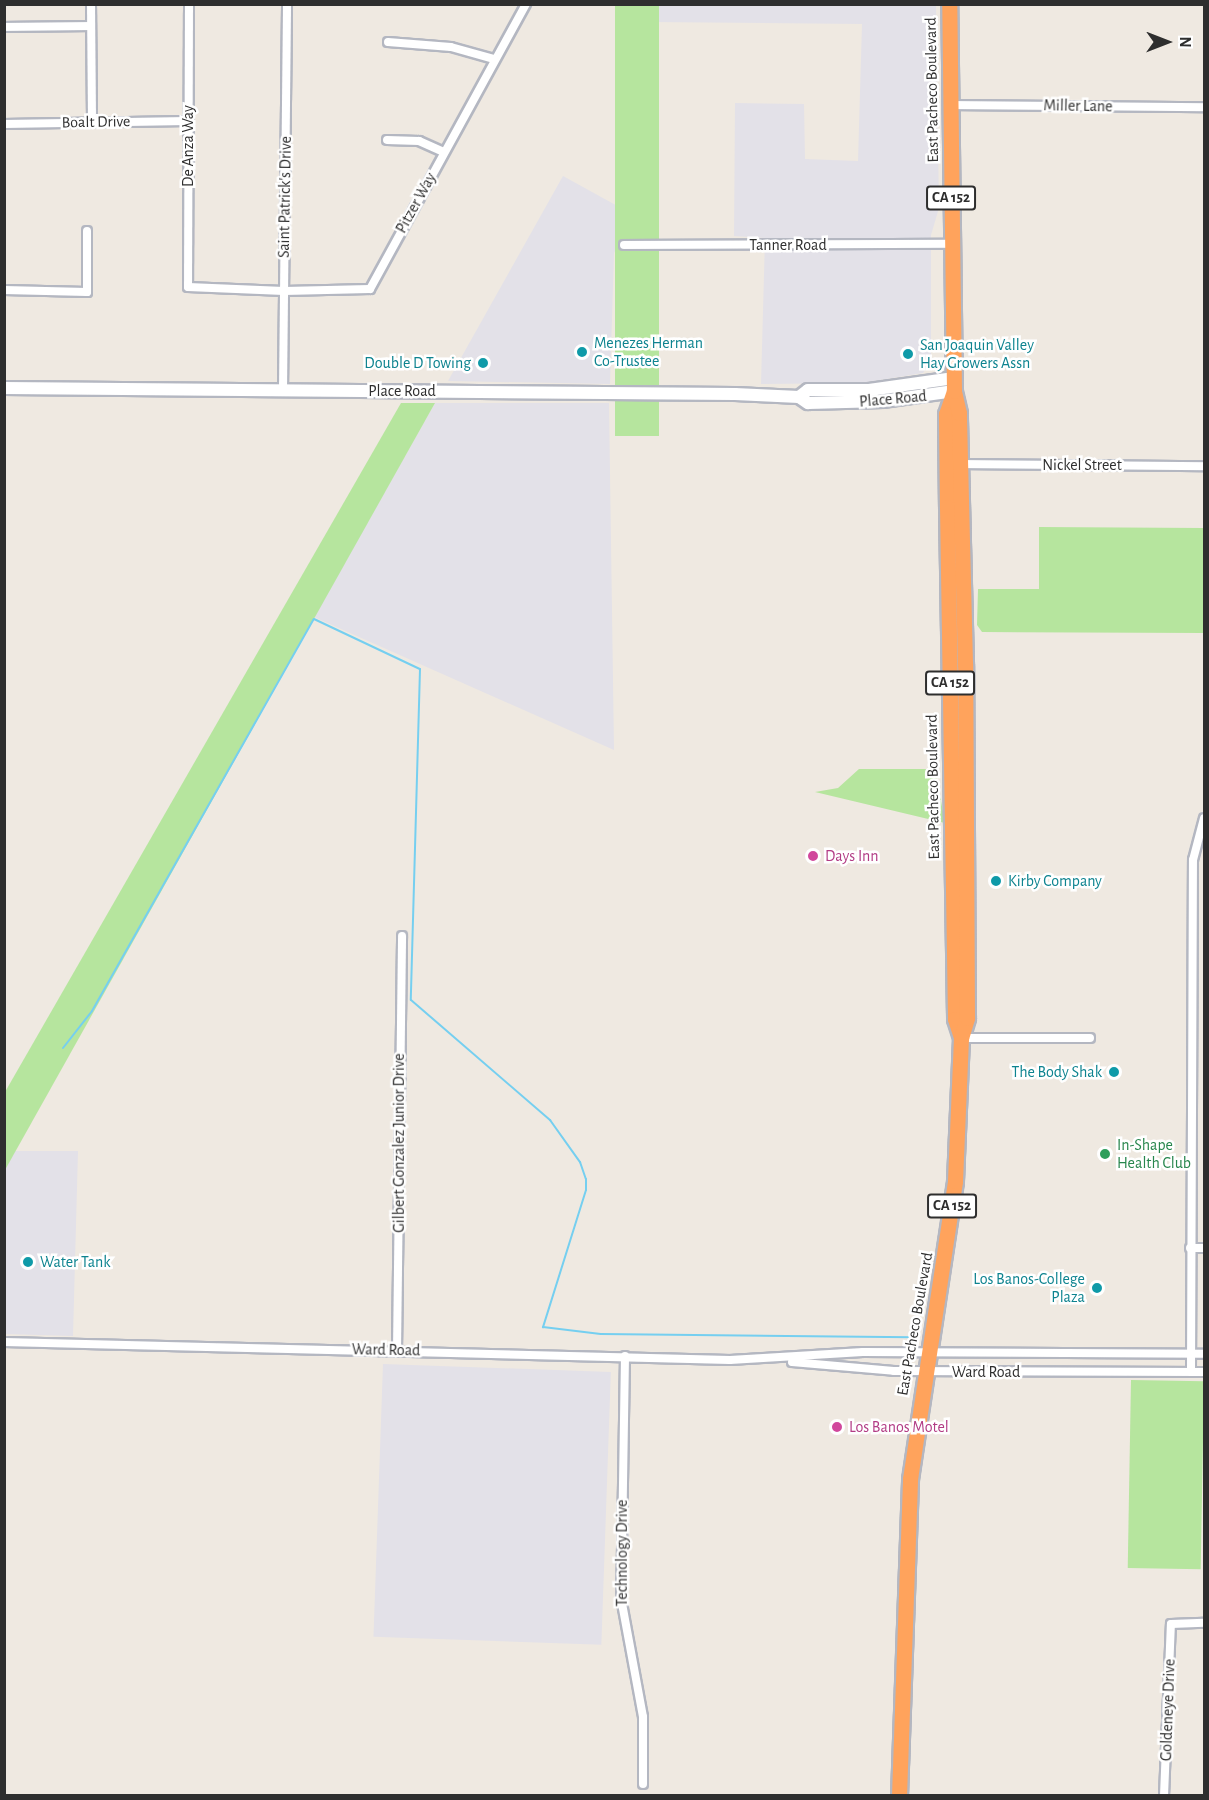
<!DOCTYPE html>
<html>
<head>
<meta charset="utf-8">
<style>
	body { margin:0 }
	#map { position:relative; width:1209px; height:1800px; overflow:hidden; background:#efe9e1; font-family:"Alegreya Sans",sans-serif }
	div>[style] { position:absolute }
	.industrial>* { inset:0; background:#e3e1e8; transform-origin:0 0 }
	.green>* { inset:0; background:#b6e59e; transform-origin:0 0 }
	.stream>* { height:2px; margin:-1px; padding:0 1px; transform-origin:1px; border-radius:1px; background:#75cff0 }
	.roads { filter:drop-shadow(2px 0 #b4b7c1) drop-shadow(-2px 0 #b4b7c1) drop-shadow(0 2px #b4b7c1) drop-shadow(0 -2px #b4b7c1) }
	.street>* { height:8px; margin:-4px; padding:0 4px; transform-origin:4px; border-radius:4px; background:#fff }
	.secondary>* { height:12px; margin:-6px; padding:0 6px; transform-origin:6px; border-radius:6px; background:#fff }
	.highway>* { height:15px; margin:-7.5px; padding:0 7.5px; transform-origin:7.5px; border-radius:7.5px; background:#ffa35c }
	.dots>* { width:16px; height:16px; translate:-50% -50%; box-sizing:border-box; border:3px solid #fff; border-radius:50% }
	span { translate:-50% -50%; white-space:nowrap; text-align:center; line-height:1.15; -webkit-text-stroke:5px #fff; paint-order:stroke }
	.shield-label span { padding:2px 4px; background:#fff; border:2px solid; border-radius:4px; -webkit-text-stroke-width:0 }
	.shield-label { font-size:15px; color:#2e2e2e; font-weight:700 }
	.street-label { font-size:16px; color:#2e2e2e }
	.culture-label { font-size:16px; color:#0d838f }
	.left { translate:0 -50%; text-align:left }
	.right { translate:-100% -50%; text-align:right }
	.hotel-label { font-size:16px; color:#b23c85 }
	.leisure-label { font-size:16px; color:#27864d }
	.frame { position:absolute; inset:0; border:6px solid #2e2e2e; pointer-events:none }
	.north { position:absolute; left:1137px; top:12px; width:60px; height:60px; -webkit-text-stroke:4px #fff; paint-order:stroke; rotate:90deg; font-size:16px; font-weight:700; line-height:24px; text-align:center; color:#2e2e2e }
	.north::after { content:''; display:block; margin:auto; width:21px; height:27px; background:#2e2e2e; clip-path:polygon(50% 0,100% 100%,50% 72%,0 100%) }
</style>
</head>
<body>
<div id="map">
	<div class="industrial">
		<i style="clip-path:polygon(659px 5px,936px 5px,939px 208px,931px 235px,931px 361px,923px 373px,862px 383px,761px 384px,765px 238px,734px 236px,735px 103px,804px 104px,805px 159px,858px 161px,862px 24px,649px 22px)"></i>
		<i style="clip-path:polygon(563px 176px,621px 208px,621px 238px,614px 253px,610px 384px,448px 381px)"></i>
		<i style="clip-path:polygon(435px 403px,609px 403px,614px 750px,314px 617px)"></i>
		<i style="clip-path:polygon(15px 1151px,78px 1151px,73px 1336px,5px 1334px,5px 1170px)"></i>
		<i style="left:383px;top:1364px;width:228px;height:273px;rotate:2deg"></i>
	</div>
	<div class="green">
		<i style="left:615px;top:5px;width:44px;height:431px"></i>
		<i style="clip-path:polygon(401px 403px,435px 403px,5px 1170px,5px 1092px)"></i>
		<i style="clip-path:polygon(1039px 527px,1204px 528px,1204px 633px,982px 632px,977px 625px,978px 589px,1039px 589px)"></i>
		<i style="clip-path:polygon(859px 769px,930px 769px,936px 774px,945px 823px,815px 792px,838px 788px)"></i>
		<i style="left:1131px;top:1380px;width:73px;height:188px;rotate:1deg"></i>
	</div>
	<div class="stream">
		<i style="left:63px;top:1048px;width:47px;rotate:-51.9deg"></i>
		<i style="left:92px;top:1011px;width:450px;rotate:-60.5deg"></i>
		<i style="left:314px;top:619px;width:117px;rotate:25.3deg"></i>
		<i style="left:420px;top:669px;width:331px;rotate:91.6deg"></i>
		<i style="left:411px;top:1000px;width:184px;rotate:40.8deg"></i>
		<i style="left:550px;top:1120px;width:52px;rotate:54.5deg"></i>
		<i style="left:580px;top:1162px;width:18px;rotate:71deg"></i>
		<i style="left:586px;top:1179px;width:11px;rotate:90deg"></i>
		<i style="left:586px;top:1190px;width:144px;rotate:107.4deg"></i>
		<i style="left:543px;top:1327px;width:58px;rotate:6.9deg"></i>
		<i style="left:601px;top:1334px;width:311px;rotate:0.6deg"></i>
	</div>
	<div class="roads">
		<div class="street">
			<i style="left:91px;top:4px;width:118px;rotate:89.5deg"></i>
			<i style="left:189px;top:4px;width:283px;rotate:90.2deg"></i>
			<i style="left:188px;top:287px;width:96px;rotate:2.4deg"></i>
			<i style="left:284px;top:291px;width:86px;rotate:-1.3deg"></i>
			<i style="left:370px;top:289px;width:325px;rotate:-61.3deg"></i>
			<i style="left:4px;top:27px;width:86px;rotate:-0.7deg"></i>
			<i style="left:388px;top:42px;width:63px;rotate:4.5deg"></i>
			<i style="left:451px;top:47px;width:45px;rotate:15.6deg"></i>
			<i style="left:951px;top:105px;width:253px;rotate:0.5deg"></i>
			<i style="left:4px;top:124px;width:184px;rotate:-0.9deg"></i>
			<i style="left:387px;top:140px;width:32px;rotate:2deg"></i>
			<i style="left:419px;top:141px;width:27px;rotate:24deg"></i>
			<i style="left:624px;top:245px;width:328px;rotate:-0.2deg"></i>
			<i style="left:4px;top:290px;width:83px;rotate:1.4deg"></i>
			<i style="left:87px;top:292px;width:61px;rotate:-90deg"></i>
			<i style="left:283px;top:390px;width:386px;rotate:-89.4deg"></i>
			<i style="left:960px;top:464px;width:244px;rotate:0.5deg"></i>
			<i style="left:961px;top:1038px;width:129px"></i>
			<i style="left:1190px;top:1248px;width:14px"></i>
			<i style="left:4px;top:1342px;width:726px;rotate:1.42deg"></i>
			<i style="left:730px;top:1360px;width:133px;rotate:-3.4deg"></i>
			<i style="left:863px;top:1352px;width:341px;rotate:0.3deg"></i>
			<i style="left:397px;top:1350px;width:414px;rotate:-89.3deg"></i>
			<i style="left:625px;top:1356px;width:242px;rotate:90.9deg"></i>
			<i style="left:621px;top:1598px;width:121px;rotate:79.5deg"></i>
			<i style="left:643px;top:1717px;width:67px;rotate:90deg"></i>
			<i style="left:792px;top:1362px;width:102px;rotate:5deg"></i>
			<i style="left:894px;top:1371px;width:310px;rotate:0.2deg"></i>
			<i style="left:1191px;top:1372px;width:512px;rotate:-89.78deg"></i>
			<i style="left:1193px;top:860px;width:43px;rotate:-75.3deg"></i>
			<i style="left:1164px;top:1796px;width:172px;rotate:-87.7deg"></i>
			<i style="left:1171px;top:1624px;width:33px;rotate:-2deg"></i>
		</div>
		<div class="secondary">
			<i style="left:4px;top:388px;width:731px;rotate:0.47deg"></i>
			<i style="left:735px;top:394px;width:64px;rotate:2.7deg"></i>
			<i style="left:799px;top:397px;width:11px;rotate:34deg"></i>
			<i style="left:808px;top:403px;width:75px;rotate:-1.5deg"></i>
			<i style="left:883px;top:401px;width:72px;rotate:-8deg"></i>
			<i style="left:799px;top:397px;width:11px;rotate:-38deg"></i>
			<i style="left:808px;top:390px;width:61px"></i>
			<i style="left:869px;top:390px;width:86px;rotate:-8deg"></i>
		</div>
		<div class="highway">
			<i style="left:954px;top:391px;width:24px;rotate:109deg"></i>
			<i style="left:946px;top:414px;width:93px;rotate:89.4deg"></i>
			<i style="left:947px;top:507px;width:512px;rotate:89.1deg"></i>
			<i style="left:955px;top:1019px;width:20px;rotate:72deg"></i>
			<i style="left:899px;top:1796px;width:317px;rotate:-88deg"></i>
			<i style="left:910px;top:1479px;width:301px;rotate:-81.4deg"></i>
			<i style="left:955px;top:1181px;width:143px;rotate:-87.6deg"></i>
			<i style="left:961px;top:1038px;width:21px;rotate:-73deg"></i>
			<i style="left:967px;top:1018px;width:354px;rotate:-90.3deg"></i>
			<i style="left:965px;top:664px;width:251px;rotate:-91.4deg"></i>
			<i style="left:959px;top:413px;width:23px;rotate:-103deg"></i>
			<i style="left:954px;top:391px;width:387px;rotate:-90.7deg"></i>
		</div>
	</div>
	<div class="dots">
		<i style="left:582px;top:352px;background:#0f9aa8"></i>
		<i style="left:908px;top:354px;background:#0f9aa8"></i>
		<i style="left:483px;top:363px;background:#0f9aa8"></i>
		<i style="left:813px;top:856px;background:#d1479c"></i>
		<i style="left:996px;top:881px;background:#0f9aa8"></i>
		<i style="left:1114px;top:1072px;background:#0f9aa8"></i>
		<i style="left:1105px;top:1154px;background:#2e9e5b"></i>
		<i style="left:28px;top:1262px;background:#0f9aa8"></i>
		<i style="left:1097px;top:1288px;background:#0f9aa8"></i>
		<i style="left:837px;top:1427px;background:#d1479c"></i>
	</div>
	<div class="shield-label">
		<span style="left:951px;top:198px">CA 152</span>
		<span style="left:950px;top:683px">CA 152</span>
		<span style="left:952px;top:1206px">CA 152</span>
	</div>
	<div class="street-label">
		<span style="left:932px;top:90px;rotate:-91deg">East Pacheco Boulevard</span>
		<span style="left:1078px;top:106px;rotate:1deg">Miller Lane</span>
		<span style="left:96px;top:122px;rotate:-1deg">Boalt Drive</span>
		<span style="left:188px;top:146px;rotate:-90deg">De Anza Way</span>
		<span style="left:285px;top:197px;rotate:-89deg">Saint Patrick's Drive</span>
		<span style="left:416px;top:203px;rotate:-61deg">Pitzer Way</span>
		<span style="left:788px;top:245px">Tanner Road</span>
		<span style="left:402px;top:391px">Place Road</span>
		<span style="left:893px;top:399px;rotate:-5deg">Place Road</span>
		<span style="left:1082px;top:465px">Nickel Street</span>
		<span style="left:933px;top:787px;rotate:-91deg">East Pacheco Boulevard</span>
		<span style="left:399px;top:1143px;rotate:-90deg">Gilbert Gonzalez Junior Drive</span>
		<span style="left:915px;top:1324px;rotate:-80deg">East Pacheco Boulevard</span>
		<span style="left:386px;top:1350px;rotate:1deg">Ward Road</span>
		<span style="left:986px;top:1372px">Ward Road</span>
		<span style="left:622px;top:1553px;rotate:-90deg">Technology Drive</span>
		<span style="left:1168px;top:1710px;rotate:-88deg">Goldeneye Drive</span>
	</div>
	<div class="culture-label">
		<span class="left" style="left:594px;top:352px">Menezes Herman<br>Co-Trustee</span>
		<span class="left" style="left:920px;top:354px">San Joaquin Valley<br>Hay Growers Assn</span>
		<span class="right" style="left:471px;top:363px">Double D Towing</span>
		<span class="left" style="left:1008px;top:881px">Kirby Company</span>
		<span class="right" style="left:1102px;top:1072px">The Body Shak</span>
		<span class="left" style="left:40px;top:1262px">Water Tank</span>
		<span class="right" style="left:1085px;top:1288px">Los Banos-College<br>Plaza</span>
	</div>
	<div class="hotel-label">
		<span class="left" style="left:825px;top:856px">Days Inn</span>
		<span class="left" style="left:849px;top:1427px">Los Banos Motel</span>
	</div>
	<div class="leisure-label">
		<span class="left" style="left:1117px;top:1154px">In-Shape<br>Health Club</span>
	</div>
	<div class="frame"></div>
	<div class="north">N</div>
</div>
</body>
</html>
